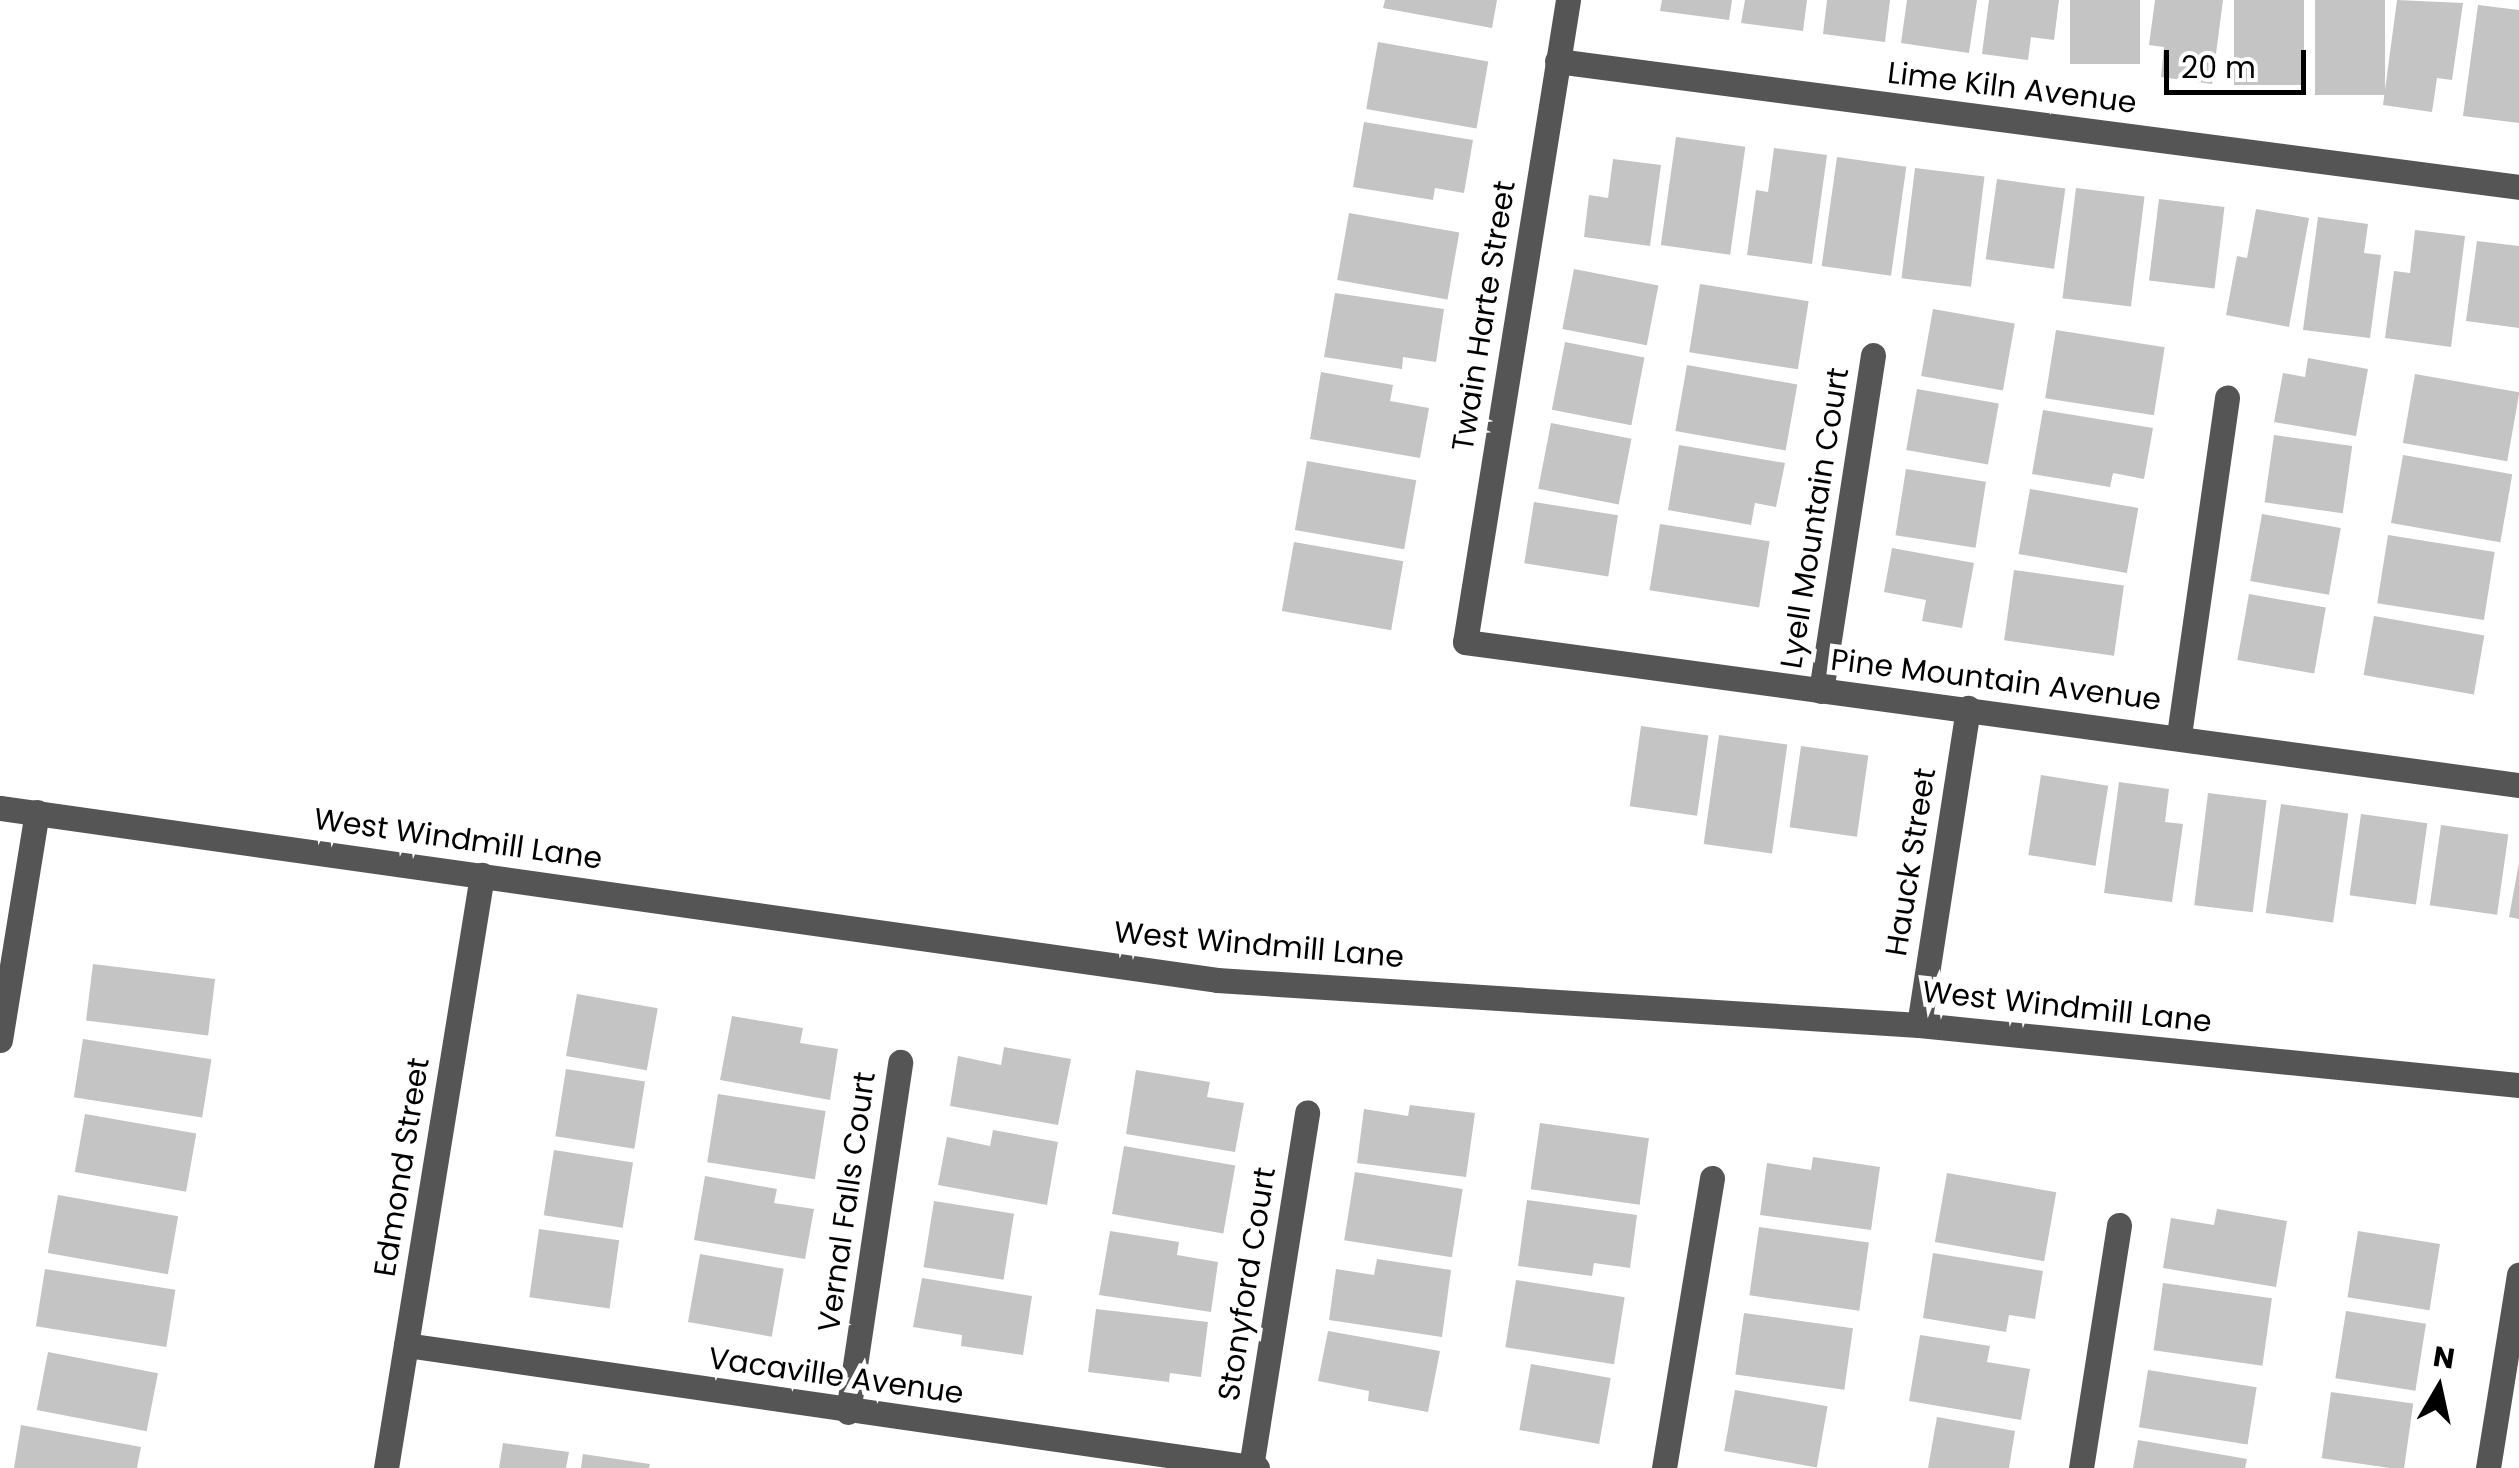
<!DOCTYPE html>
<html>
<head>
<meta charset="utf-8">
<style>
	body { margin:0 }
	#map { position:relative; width:2519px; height:1468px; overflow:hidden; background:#fff; font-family:Poppins,sans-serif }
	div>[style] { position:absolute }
	.building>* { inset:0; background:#c4c4c4; transform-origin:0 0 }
	.minor>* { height:25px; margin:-12.5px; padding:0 12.5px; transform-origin:12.5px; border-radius:12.5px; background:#555 }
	span { translate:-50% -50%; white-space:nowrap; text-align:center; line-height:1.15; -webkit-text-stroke:10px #fff; paint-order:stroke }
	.street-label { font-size:30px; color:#000 }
	.north { position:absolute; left:2389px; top:1338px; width:100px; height:100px; -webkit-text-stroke:8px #fff; paint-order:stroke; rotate:9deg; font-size:28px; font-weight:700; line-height:40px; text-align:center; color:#000 }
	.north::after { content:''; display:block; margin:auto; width:35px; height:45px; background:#000; clip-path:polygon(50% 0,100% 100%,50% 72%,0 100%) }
	.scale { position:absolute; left:2164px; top:50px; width:142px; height:45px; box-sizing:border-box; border:5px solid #000; border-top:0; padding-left:12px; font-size:30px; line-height:35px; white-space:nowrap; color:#000; -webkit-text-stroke:8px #fff; paint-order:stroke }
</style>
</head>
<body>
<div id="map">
	<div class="building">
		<i style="clip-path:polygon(1385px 0,1497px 0,1492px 28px,1383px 8px)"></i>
		<i style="clip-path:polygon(1662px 0,1732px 0,1729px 20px,1660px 11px)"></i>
		<i style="clip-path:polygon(1745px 0,1807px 0,1803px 31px,1741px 23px)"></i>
		<i style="clip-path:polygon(1827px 0,1890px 0,1885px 42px,1823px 34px)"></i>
		<i style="clip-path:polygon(1907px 0,1977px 0,1969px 53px,1901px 43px)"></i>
		<i style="clip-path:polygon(1989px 0,2059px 0,2054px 40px,2031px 37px,2028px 60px,1982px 54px)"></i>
		<i style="left:2070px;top:0;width:70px;height:64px"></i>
		<i style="clip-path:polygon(2155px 0,2223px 0,2212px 84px,2161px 77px,2164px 47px,2149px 45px)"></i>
		<i style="left:2234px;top:0;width:70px;height:85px"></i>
		<i style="left:2315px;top:0;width:70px;height:95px"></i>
		<i style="clip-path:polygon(2397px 0,2463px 3px,2452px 80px,2437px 78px,2432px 112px,2383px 105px)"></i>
		<i style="clip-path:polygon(2478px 5px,2519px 10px,2519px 123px,2463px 116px)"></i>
		<i style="left:1378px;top:42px;width:112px;height:68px;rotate:10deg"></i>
		<i style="clip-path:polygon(1364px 122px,1473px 140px,1464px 193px,1435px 188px,1433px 200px,1353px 187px)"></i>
		<i style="left:1676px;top:137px;width:70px;height:109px;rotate:8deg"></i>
		<i style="clip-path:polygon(1774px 148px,1827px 155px,1812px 264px,1747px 255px,1756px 190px,1768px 192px)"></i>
		<i style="left:1837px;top:157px;width:70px;height:110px;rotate:8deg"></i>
		<i style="clip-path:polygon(1613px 159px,1661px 165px,1650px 246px,1584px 237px,1589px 195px,1608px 198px)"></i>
		<i style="left:1915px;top:168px;width:70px;height:111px;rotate:7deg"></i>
		<i style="left:1997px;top:179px;width:69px;height:81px;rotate:8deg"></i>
		<i style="left:2076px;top:188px;width:69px;height:111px;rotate:7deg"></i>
		<i style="left:2159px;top:199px;width:66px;height:82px;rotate:7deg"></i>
		<i style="clip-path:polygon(2256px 209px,2309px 218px,2289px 327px,2226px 315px,2237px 256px,2247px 258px)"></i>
		<i style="left:1349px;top:213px;width:112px;height:68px;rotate:10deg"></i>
		<i style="clip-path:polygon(2318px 217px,2368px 224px,2364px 253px,2381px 255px,2370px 338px,2303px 330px)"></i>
		<i style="clip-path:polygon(2415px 230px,2465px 236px,2451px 347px,2385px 338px,2394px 271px,2410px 273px)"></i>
		<i style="clip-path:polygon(2477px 241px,2519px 246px,2519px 328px,2466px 321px)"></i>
		<i style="left:1574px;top:269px;width:86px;height:61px;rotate:11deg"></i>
		<i style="left:1700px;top:284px;width:110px;height:69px;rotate:9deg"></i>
		<i style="clip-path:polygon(1335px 293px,1444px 309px,1436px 362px,1403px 357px,1402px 369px,1324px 357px)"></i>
		<i style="left:1933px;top:309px;width:83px;height:68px;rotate:10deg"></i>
		<i style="left:2056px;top:330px;width:110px;height:69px;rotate:9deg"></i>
		<i style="left:1565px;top:342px;width:81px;height:69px;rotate:11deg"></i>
		<i style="clip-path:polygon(2308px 358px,2368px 369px,2356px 436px,2274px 422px,2283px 373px,2305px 377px)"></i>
		<i style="left:1687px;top:365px;width:112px;height:67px;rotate:10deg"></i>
		<i style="clip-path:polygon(1321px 372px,1393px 385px,1390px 401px,1429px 408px,1420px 458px,1310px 439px)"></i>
		<i style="left:2415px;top:374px;width:106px;height:70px;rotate:10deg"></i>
		<i style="left:1917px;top:389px;width:83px;height:62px;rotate:10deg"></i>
		<i style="clip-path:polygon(2043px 410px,2153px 428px,2144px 479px,2113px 473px,2110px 487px,2032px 474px)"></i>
		<i style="left:1551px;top:423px;width:82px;height:67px;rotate:11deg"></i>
		<i style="left:2274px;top:435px;width:79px;height:68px;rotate:8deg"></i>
		<i style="clip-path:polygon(1679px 445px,1785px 463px,1776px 507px,1755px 503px,1751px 525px,1668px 510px)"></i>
		<i style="left:2403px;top:455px;width:111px;height:69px;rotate:10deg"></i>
		<i style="left:1307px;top:461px;width:111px;height:70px;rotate:10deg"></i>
		<i style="left:1906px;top:469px;width:81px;height:67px;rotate:9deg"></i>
		<i style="left:2030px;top:489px;width:110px;height:66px;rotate:10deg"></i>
		<i style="left:1534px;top:502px;width:85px;height:62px;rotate:9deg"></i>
		<i style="left:2262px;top:514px;width:80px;height:68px;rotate:10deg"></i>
		<i style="left:1660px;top:524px;width:111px;height:67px;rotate:9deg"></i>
		<i style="left:2388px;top:535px;width:108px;height:69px;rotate:9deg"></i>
		<i style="left:1294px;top:542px;width:111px;height:70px;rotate:10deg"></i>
		<i style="clip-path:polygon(1892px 548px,1974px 563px,1962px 628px,1922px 621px,1926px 600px,1884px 592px)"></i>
		<i style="left:2014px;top:570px;width:111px;height:71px;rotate:8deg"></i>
		<i style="left:2249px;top:594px;width:78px;height:67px;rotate:10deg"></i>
		<i style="left:2374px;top:616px;width:112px;height:60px;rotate:10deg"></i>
		<i style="left:1641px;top:726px;width:68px;height:81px;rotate:8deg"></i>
		<i style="left:1719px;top:735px;width:69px;height:110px;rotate:8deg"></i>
		<i style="left:1801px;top:746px;width:68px;height:82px;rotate:8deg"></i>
		<i style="left:2041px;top:775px;width:68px;height:81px;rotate:9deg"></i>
		<i style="clip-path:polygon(2119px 782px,2169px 789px,2165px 822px,2183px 824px,2172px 902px,2104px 893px)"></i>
		<i style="left:2208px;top:793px;width:59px;height:113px;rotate:7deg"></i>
		<i style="left:2281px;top:804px;width:68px;height:110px;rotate:8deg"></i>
		<i style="left:2361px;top:814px;width:67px;height:82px;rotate:8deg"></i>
		<i style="left:2441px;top:825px;width:68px;height:81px;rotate:8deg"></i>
		<i style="clip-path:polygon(2519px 863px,2519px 919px,2509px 917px)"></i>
		<i style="left:93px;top:964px;width:123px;height:57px;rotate:7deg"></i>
		<i style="left:577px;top:994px;width:82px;height:63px;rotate:10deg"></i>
		<i style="clip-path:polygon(732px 1016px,803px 1028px,800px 1043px,838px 1049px,830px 1100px,720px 1080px)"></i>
		<i style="left:83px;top:1039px;width:130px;height:59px;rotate:9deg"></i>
		<i style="clip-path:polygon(1004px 1047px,1071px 1059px,1058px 1125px,950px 1106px,958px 1056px,1001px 1065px)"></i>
		<i style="left:566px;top:1069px;width:80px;height:68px;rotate:9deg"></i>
		<i style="clip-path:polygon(1136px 1070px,1210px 1082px,1207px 1097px,1244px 1103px,1235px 1152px,1126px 1134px)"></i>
		<i style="left:718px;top:1094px;width:109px;height:69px;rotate:9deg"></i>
		<i style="clip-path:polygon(1410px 1105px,1475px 1113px,1466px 1177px,1357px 1163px,1364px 1109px,1408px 1116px)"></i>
		<i style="left:85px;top:1114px;width:113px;height:59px;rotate:10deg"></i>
		<i style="left:1540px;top:1123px;width:110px;height:67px;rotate:8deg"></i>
		<i style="clip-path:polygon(993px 1130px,1058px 1142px,1047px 1205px,938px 1185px,947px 1137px,990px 1146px)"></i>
		<i style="left:1124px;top:1146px;width:113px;height:69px;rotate:10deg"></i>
		<i style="left:554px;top:1150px;width:80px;height:66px;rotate:9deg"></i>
		<i style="clip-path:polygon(1813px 1157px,1880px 1167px,1871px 1230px,1760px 1215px,1767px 1163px,1811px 1170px)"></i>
		<i style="left:1355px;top:1172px;width:109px;height:69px;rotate:9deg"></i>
		<i style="left:1947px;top:1173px;width:111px;height:70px;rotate:10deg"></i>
		<i style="clip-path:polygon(705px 1176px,777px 1189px,774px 1203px,814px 1209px,805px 1259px,694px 1240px)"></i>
		<i style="left:58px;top:1195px;width:122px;height:59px;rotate:10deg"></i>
		<i style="clip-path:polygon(1527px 1200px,1637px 1215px,1630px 1268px,1594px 1263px,1592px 1276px,1518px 1266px)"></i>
		<i style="left:934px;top:1201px;width:81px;height:67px;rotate:9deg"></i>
		<i style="clip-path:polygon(2217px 1209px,2287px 1221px,2276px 1287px,2163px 1268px,2171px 1218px,2214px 1225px)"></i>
		<i style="left:1759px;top:1227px;width:111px;height:69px;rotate:8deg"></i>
		<i style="left:539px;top:1229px;width:81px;height:69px;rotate:8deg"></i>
		<i style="clip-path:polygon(1110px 1231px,1179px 1242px,1177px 1255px,1218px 1262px,1211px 1312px,1099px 1295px)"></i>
		<i style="left:2358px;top:1231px;width:83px;height:67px;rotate:9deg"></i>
		<i style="clip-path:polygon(1933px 1253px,2043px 1271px,2035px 1319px,2009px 1315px,2006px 1332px,1923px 1318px)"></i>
		<i style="left:700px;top:1254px;width:85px;height:69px;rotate:10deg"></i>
		<i style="clip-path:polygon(1377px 1259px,1451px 1270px,1442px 1337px,1329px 1320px,1336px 1269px,1374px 1275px)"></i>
		<i style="left:45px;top:1269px;width:132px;height:58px;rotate:9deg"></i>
		<i style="clip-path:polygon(922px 1278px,1032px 1296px,1023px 1355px,961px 1346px,962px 1335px,913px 1327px)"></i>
		<i style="left:1516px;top:1280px;width:110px;height:68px;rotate:9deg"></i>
		<i style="left:2163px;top:1283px;width:110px;height:68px;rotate:8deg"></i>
		<i style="clip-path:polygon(1096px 1309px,1208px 1322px,1201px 1377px,1170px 1373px,1169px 1382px,1088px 1372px)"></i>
		<i style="left:2346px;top:1311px;width:81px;height:68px;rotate:9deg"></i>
		<i style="left:1744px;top:1313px;width:110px;height:62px;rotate:8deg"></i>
		<i style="clip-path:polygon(1328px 1331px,1440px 1351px,1428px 1412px,1368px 1401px,1369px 1391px,1318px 1381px)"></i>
		<i style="clip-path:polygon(1920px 1335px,1990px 1346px,1987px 1362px,2030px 1369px,2021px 1420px,1909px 1401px)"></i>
		<i style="left:48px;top:1352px;width:112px;height:59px;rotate:11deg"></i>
		<i style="left:1531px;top:1364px;width:81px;height:67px;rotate:10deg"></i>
		<i style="left:2148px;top:1370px;width:110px;height:58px;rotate:9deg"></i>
		<i style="left:1735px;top:1390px;width:94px;height:62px;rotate:10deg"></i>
		<i style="left:2331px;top:1392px;width:83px;height:67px;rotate:8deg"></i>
		<i style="clip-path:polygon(1937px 1417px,2015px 1431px,2009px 1468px,1928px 1468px)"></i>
		<i style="clip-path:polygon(21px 1425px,141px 1447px,137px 1468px,14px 1468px)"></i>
		<i style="clip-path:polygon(2138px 1440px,2247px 1459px,2245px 1468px,2133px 1468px)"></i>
		<i style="clip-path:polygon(503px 1443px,569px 1452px,566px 1468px,499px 1468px)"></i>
		<i style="clip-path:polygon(583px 1454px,650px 1464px,649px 1468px,581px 1468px)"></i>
	</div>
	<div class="minor">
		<i style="left:1568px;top:0;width:650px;rotate:99.11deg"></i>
		<i style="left:1465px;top:642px;width:1064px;rotate:7.73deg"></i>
		<i style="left:1557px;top:61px;width:970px;rotate:7.46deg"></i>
		<i style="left:1821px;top:691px;width:340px;rotate:-81.2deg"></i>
		<i style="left:2179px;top:735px;width:341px;rotate:-81.9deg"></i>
		<i style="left:0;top:808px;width:1229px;rotate:8.04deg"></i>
		<i style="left:1217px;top:980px;width:703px;rotate:3.67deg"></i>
		<i style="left:1919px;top:1025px;width:603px;rotate:5.71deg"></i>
		<i style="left:1919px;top:1025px;width:321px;rotate:-81.2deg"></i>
		<i style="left:0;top:1040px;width:231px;rotate:-80.8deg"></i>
		<i style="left:406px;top:1345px;width:860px;rotate:8.22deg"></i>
		<i style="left:848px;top:1412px;width:354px;rotate:-81.5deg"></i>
		<i style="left:1251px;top:1467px;width:359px;rotate:-81deg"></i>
		<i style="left:386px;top:1468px;width:601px;rotate:-80.8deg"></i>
		<i style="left:1664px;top:1468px;width:294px;rotate:-80.6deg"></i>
		<i style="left:2081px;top:1468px;width:246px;rotate:-81.1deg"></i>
		<i style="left:2488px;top:1468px;width:196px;rotate:-80.9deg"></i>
	</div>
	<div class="street-label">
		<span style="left:2012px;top:88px;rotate:7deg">Lime Kiln Avenue</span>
		<span style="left:1484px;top:316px;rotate:-81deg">Twain Harte Street</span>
		<span style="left:1815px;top:518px;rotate:-81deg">Lyell Mountain Court</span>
		<span style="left:1996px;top:680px;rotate:7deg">Pine Mountain Avenue</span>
		<span style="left:458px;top:839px;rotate:8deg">West Windmill Lane</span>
		<span style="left:1911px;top:862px;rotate:-81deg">Hauck Street</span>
		<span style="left:1259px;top:945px;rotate:5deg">West Windmill Lane</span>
		<span style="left:2067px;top:1007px;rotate:6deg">West Windmill Lane</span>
		<span style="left:402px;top:1167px;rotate:-81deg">Edmond Street</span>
		<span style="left:847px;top:1202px;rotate:-82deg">Vernal Falls Court</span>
		<span style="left:1247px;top:1284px;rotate:-81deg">Stonyford Court</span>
		<span style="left:836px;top:1376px;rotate:8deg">Vacaville Avenue</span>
	</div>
	<div class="north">N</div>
	<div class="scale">20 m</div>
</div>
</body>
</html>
